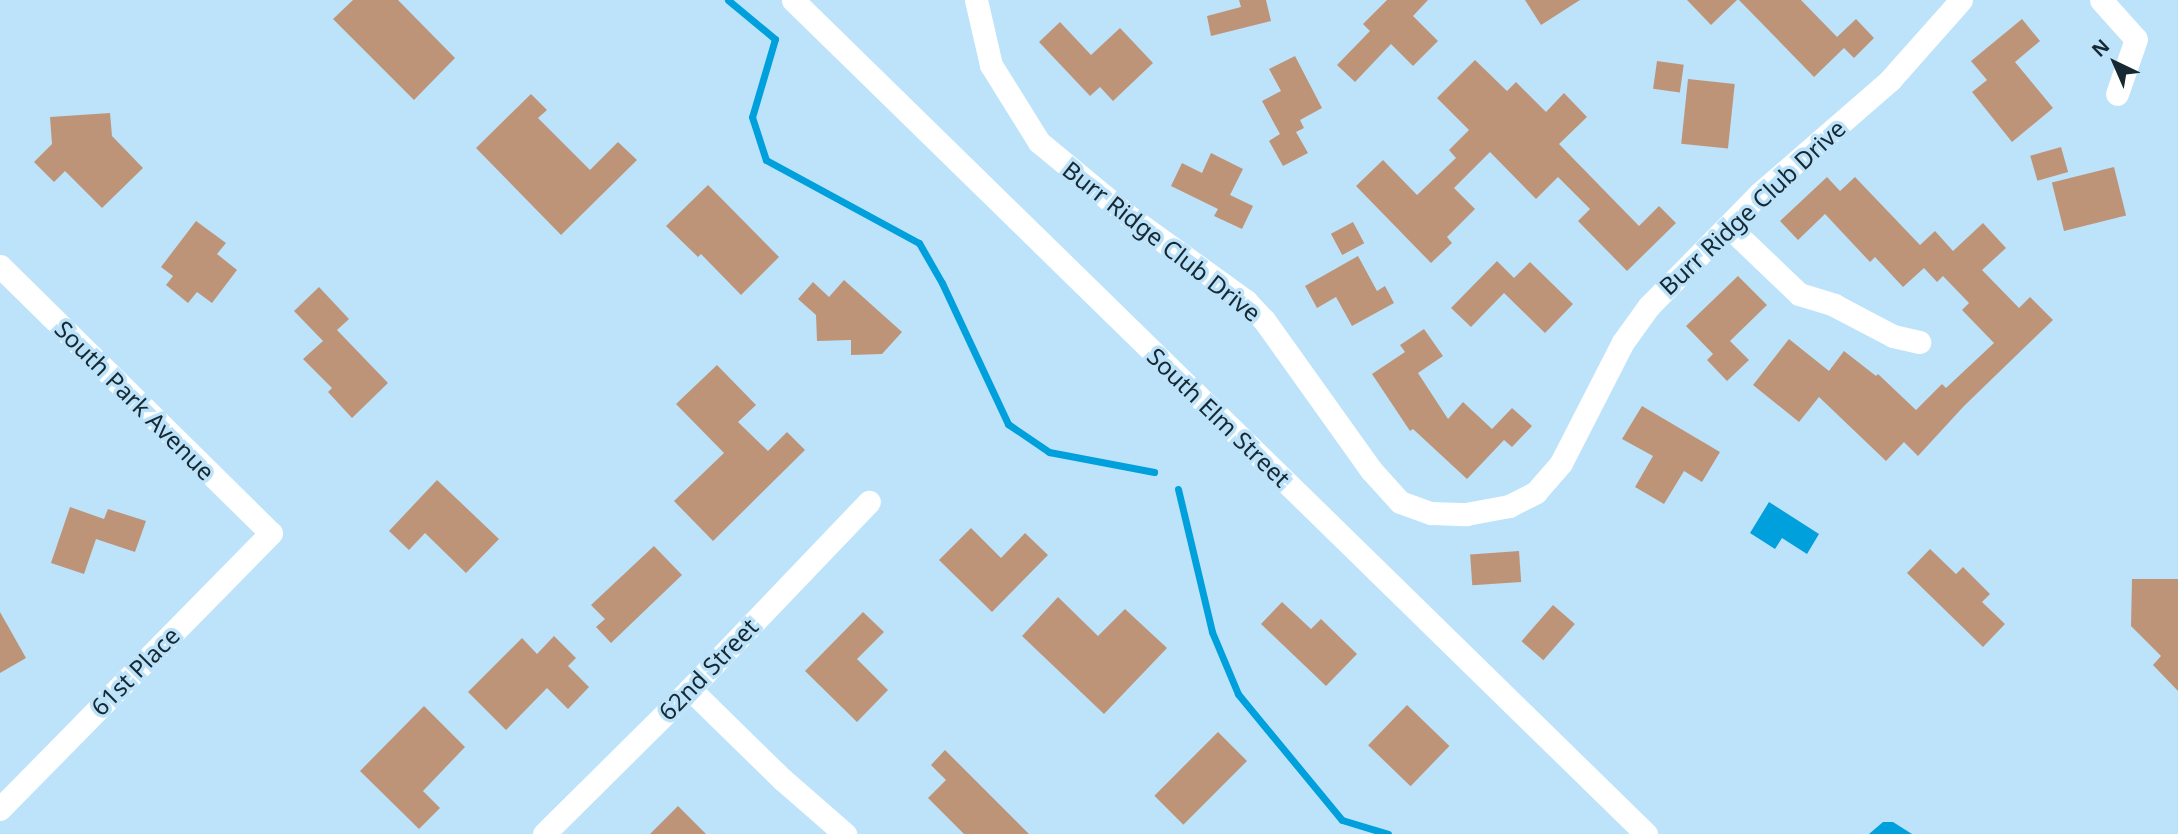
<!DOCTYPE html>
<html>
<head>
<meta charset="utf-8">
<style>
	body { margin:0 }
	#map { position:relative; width:2178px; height:834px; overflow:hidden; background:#bde3fa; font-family:"Noto Sans",sans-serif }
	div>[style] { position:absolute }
	.water>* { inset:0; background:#00a0dd }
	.stream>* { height:7px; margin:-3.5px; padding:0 3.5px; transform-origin:3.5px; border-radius:3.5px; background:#00a0dd }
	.building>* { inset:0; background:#be9479; transform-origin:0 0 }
	.street>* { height:23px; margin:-11.5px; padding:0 11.5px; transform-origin:11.5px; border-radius:11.5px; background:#fff }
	span { translate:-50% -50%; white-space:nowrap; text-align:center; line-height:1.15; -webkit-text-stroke:7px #bde3fa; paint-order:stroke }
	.street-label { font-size:24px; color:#162933 }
	.north { position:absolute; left:2080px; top:28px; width:70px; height:70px; -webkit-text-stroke:5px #bde3fa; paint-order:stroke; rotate:316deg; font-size:19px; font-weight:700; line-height:28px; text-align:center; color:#162933 }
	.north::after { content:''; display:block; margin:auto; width:24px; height:32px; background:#162933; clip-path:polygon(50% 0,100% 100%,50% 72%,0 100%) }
</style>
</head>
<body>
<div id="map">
	<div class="water">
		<i style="clip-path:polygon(1769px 502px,1819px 534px,1807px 554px,1782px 538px,1775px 549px,1750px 533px)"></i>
		<i style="clip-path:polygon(1883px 822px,1893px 822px,1912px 834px,1869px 834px)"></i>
	</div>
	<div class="stream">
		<i style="left:728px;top:0;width:61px;rotate:39.7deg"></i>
		<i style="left:775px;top:39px;width:81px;rotate:106.4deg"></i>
		<i style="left:752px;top:117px;width:45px;rotate:72deg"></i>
		<i style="left:766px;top:160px;width:174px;rotate:28.5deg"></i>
		<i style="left:919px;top:243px;width:46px;rotate:60.1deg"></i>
		<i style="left:942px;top:283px;width:156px;rotate:64.9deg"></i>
		<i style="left:1008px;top:424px;width:50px;rotate:34.3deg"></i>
		<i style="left:1049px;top:452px;width:107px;rotate:10.8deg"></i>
		<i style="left:1178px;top:489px;width:147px;rotate:76.6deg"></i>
		<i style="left:1212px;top:632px;width:67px;rotate:67.2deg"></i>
		<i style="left:1238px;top:694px;width:163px;rotate:50.5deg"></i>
		<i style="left:1342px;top:820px;width:48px;rotate:16.9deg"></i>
	</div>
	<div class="building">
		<i style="clip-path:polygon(353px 0,398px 0,455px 58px,414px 100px,333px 19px)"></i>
		<i style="clip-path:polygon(1239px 0,1266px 0,1271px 21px,1211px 36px,1207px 16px,1241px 7px)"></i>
		<i style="clip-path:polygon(1387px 0,1428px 0,1413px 16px,1438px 41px,1413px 66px,1391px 44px,1355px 82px,1337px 65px,1370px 31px,1363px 24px)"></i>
		<i style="clip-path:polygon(1525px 0,1580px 0,1541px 25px)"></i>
		<i style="clip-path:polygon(1687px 0,1737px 0,1711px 25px)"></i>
		<i style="clip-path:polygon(1739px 0,1801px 0,1837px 37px,1856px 19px,1874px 38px,1854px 58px,1844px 48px,1814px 77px)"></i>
		<i style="clip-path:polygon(2022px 19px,2040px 41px,2015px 62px,2053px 108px,2012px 142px,1972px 92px,1987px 80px,1971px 61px)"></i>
		<i style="clip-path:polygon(1060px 22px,1091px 55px,1120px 28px,1153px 63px,1113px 101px,1100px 87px,1090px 96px,1039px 42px)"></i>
		<i style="clip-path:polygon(1295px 56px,1322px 108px,1300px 120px,1304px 128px,1296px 132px,1308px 153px,1283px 166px,1269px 141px,1280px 134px,1262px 101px,1281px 91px,1269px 69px)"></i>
		<i style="clip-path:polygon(1475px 60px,1507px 91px,1516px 82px,1546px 112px,1564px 93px,1587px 117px,1559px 144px,1639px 226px,1659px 206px,1676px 223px,1627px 271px,1578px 221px,1590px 209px,1558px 177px,1536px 199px,1490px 152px,1454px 188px,1475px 209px,1447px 237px,1452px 243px,1431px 263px,1356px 186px,1383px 160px,1417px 195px,1456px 158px,1449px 150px,1469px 130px,1437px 98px)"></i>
		<i style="left:1657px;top:61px;width:27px;height:28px;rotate:8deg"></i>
		<i style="left:1688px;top:79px;width:47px;height:65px;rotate:6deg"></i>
		<i style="clip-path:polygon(531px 94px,547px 110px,538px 118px,590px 170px,618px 142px,637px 160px,561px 235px,476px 148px)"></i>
		<i style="clip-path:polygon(110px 113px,112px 136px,143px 168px,102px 208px,65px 171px,54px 182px,34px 162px,52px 144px,50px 117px)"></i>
		<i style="left:2061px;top:147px;width:26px;height:32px;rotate:74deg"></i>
		<i style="clip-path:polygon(1211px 153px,1243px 169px,1230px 195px,1253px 206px,1242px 229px,1214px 216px,1218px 209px,1171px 186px,1182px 163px,1202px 173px)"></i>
		<i style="left:2114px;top:167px;width:50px;height:64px;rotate:76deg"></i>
		<i style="clip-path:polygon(1827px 177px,1840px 191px,1855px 177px,1920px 245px,1935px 231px,1953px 251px,1983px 223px,2006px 248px,1982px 270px,2019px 308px,2030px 297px,2053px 320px,1964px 406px,1918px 456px,1904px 442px,1886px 461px,1819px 397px,1799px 422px,1753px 385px,1789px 339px,1829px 371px,1844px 351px,1876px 376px,1878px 374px,1916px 410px,1942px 384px,1946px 388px,1994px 343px,1962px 310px,1969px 303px,1943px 276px,1937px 282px,1924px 268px,1903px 287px,1875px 257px,1870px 262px,1825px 214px,1798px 240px,1780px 221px)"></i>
		<i style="clip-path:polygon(708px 185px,779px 257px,741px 295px,701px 254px,698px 257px,666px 226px)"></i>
		<i style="clip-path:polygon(196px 221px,226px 243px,217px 254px,237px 270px,212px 303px,197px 292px,188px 303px,166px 285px,173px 276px,161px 267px)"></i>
		<i style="left:1353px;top:222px;width:24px;height:25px;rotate:62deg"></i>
		<i style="clip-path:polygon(1358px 256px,1377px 291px,1385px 286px,1394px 303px,1352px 326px,1336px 297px,1317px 308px,1305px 286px)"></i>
		<i style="clip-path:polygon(1497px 261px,1514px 278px,1530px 262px,1573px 304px,1545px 333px,1504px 293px,1471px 327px,1451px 308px)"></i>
		<i style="clip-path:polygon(1738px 276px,1767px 305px,1730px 341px,1749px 360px,1727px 381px,1707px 360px,1713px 354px,1686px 326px)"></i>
		<i style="clip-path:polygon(844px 280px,902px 332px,882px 354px,851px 355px,851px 340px,817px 341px,816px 315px,798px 299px,813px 282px,829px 297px)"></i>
		<i style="clip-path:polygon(319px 287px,349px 319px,337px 330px,388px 383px,352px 418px,328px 392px,332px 388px,303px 359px,323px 341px,294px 311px)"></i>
		<i style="clip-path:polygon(1424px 329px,1443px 356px,1418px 373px,1448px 419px,1463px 402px,1492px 429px,1512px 408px,1532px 426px,1512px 447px,1504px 440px,1467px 479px,1413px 429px,1410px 431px,1372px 374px,1405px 352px,1400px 345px)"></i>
		<i style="clip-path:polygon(717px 365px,756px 405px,738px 422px,768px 451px,787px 432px,805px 450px,713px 541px,674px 501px,724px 453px,676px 404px)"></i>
		<i style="clip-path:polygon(1642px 406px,1720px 452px,1702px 482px,1684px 471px,1664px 504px,1635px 487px,1653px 456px,1622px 439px)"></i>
		<i style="clip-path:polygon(437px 480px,499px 539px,466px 573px,425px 533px,409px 550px,389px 531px)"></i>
		<i style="clip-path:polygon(70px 507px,104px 519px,108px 509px,146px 521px,135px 552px,96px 539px,84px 574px,51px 563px)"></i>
		<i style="clip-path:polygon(971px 528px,1001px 558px,1025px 533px,1048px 555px,992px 612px,939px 560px)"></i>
		<i style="clip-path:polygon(654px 546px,682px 575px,611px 643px,596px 627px,605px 619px,591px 605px)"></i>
		<i style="clip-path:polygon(1930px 549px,1956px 574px,1963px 567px,1990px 594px,1982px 602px,2005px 624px,1983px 647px,1907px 573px)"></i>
		<i style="left:1519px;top:551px;width:31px;height:49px;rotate:86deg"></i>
		<i style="clip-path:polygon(2132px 579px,2178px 579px,2178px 691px,2153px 665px,2161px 656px,2131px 626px)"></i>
		<i style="clip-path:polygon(1058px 597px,1098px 636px,1125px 609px,1167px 648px,1104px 714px,1022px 636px)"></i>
		<i style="clip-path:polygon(1282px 602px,1311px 629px,1321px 619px,1357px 654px,1326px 686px,1261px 624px)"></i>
		<i style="left:1553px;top:605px;width:29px;height:48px;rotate:41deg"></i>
		<i style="clip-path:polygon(0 612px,26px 658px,0 673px)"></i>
		<i style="clip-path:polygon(863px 612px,884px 632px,857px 659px,888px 690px,857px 722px,805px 671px)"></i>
		<i style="clip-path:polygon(554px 636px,576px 658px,568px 666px,589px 687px,568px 709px,547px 688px,506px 730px,468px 692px,522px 638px,537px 654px)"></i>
		<i style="left:1407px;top:705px;width:59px;height:56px;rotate:44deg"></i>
		<i style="clip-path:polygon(424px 706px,465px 747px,423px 791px,440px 808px,419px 829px,360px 771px)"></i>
		<i style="left:1218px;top:732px;width:41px;height:90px;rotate:45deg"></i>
		<i style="clip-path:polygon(945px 750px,1029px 834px,964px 834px,928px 798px,946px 780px,931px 765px)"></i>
		<i style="clip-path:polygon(678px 806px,706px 834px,650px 834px)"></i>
	</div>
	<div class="street">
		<i style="left:793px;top:0;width:1193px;rotate:44.35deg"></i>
		<i style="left:976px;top:0;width:67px;rotate:77deg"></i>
		<i style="left:991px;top:65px;width:91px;rotate:58.1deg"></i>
		<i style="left:1039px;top:142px;width:119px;rotate:39.6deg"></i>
		<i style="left:1131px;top:218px;width:142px;rotate:35.8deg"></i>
		<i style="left:1246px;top:301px;width:26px;rotate:47deg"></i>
		<i style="left:1264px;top:320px;width:184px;rotate:54.5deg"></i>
		<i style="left:1371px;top:470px;width:43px;rotate:47.8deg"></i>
		<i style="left:1400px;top:502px;width:33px;rotate:20deg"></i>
		<i style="left:1431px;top:513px;width:35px;rotate:2deg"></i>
		<i style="left:1466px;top:514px;width:44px;rotate:-10.5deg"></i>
		<i style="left:1509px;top:506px;width:30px;rotate:-27deg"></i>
		<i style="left:1536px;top:492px;width:38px;rotate:-49deg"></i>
		<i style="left:1561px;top:463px;width:136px;rotate:-62.9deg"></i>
		<i style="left:1623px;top:342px;width:44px;rotate:-54.2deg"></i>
		<i style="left:1649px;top:306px;width:157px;rotate:-45.5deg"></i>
		<i style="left:1759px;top:194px;width:174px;rotate:-41deg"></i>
		<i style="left:1890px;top:80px;width:107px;rotate:-48.4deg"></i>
		<i style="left:2101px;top:0;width:52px;rotate:48.1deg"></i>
		<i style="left:2136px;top:39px;width:58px;rotate:109.1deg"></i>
		<i style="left:1729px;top:227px;width:97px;rotate:43.7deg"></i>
		<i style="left:1799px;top:294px;width:37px;rotate:17deg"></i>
		<i style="left:1834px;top:305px;width:67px;rotate:27.7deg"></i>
		<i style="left:1893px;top:336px;width:27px;rotate:13deg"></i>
		<i style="left:0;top:266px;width:380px;rotate:44.6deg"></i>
		<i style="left:271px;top:533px;width:387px;rotate:134.5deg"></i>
		<i style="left:690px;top:689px;width:129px;rotate:44.4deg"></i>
		<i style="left:782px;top:779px;width:84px;rotate:41.1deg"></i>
		<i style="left:544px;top:834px;width:206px;rotate:-44.8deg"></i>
		<i style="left:690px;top:689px;width:259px;rotate:-46.3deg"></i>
	</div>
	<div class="street-label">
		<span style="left:1752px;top:207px;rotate:-43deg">Burr Ridge Club Drive</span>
		<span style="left:1162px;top:241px;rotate:38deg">Burr Ridge Club Drive</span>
		<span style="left:135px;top:400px;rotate:45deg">South Park Avenue</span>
		<span style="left:1219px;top:417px;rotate:44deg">South Elm Street</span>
		<span style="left:708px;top:669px;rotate:-46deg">62nd Street</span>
		<span style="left:135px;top:671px;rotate:-45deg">61st Place</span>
	</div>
	<div class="north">N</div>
</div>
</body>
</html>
